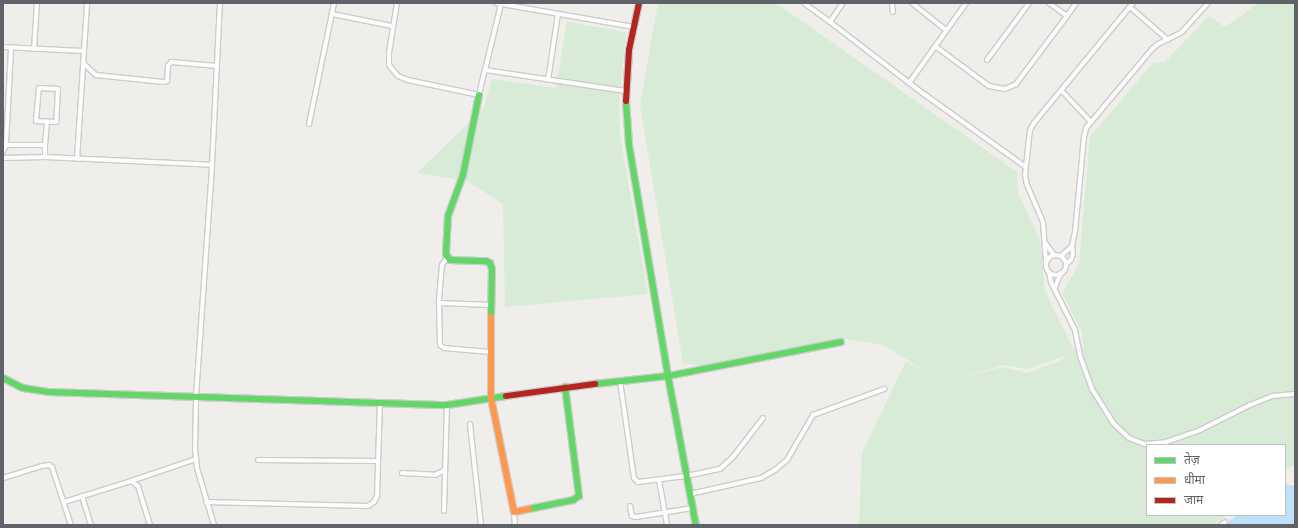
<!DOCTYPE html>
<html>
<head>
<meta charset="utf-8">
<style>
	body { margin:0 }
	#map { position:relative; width:1298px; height:528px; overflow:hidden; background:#efeeea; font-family:Lato,"Noto Sans Devanagari",sans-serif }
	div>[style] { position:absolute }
	.green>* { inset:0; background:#d8ebd6 }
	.water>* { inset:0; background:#bfe0f9 }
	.roads { filter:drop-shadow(1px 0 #cbcccc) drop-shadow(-1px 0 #cbcccc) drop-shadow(0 1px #cbcccc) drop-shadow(0 -1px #cbcccc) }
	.street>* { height:4px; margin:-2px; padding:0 2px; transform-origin:2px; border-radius:2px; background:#fdfcfc }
	.street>.ring { margin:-2px; padding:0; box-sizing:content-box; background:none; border:4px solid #fdfcfc; border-radius:50% }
	.fast>* { height:6px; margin:-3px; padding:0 3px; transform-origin:3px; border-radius:3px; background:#63d668 }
	.slow>* { height:6px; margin:-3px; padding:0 3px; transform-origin:3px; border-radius:3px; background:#ff974d }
	.jam>* { height:6px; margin:-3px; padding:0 3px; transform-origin:3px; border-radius:3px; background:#b3261e }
	span { translate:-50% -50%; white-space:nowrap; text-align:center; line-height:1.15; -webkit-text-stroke:3.5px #fff; paint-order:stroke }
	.frame { position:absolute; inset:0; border:4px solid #5f6368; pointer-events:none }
	.legend { position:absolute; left:1146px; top:444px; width:140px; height:72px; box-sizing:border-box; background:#fff; border:1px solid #bfc1c3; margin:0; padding:5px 7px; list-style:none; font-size:12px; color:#5f6368 }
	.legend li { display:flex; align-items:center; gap:8px; height:20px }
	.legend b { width:20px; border:1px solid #bfc1c3 }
</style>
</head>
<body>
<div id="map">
	<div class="green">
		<i style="clip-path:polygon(evenodd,658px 3px,776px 3px,1017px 172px,1018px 193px,1040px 240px,1045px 292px,1074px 350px,1083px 348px,1082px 332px,1062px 293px,1079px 264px,1090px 137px,1153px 63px,1165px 62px,1209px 16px,1225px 27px,1259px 3px,1295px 3px,1295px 464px,1285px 471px,1285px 445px,1147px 445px,1147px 515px,1226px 515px,1213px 525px,859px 525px,862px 453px,906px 361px,926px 371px,883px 345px,841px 338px,701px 366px,683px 363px,640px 105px,658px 3px,1065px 356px,1062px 360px,1027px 373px,1002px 367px,946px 381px,1004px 365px,1027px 369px,1065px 356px)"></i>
		<i style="clip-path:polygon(567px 22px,626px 32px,619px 104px,620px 136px,648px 294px,505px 307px,503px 204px,467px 181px,417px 173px,484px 108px,492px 79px,556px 88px)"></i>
	</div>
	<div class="water">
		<i style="clip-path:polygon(1285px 484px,1295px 486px,1295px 525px,1225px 525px,1237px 515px,1285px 515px)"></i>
	</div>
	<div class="roads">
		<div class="street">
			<i style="left:397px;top:3px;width:51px;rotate:99.1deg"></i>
			<i style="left:389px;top:53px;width:12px;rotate:90deg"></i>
			<i style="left:389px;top:65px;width:14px;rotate:51deg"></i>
			<i style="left:398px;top:76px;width:11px;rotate:22deg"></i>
			<i style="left:408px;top:80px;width:73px;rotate:11.9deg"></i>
			<i style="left:479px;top:95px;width:26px;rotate:-77deg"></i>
			<i style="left:485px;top:70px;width:142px;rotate:8.5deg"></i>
			<i style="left:496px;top:3px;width:140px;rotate:9.9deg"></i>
			<i style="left:804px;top:3px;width:32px;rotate:36deg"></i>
			<i style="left:830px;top:22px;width:23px;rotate:-56deg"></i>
			<i style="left:892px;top:3px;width:9px;rotate:84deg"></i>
			<i style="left:912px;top:3px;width:43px;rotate:38.5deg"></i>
			<i style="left:1049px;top:3px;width:22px;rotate:36deg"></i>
			<i style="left:1067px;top:16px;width:16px;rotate:-55deg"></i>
			<i style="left:1130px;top:7px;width:50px;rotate:41deg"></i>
			<i style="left:332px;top:14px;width:61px;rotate:11.3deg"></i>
			<i style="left:830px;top:22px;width:118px;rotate:37.5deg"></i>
			<i style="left:924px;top:94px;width:125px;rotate:35.6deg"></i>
			<i style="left:935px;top:46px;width:67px;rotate:36.5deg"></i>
			<i style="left:989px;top:86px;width:16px;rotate:11deg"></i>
			<i style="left:1005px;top:89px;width:12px;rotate:-24deg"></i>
			<i style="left:1016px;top:84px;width:85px;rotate:-53.1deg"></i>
			<i style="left:3px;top:47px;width:80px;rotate:2.9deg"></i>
			<i style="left:34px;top:49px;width:46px;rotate:-86.3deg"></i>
			<i style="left:987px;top:60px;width:71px;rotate:-53.6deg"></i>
			<i style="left:83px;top:63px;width:18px;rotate:43deg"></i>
			<i style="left:96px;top:75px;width:68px;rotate:5.9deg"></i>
			<i style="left:164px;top:82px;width:3px;rotate:-18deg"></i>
			<i style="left:167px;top:81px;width:15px;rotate:-86deg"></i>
			<i style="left:168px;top:66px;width:5px;rotate:-53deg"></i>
			<i style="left:171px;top:62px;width:46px;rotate:5deg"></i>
			<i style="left:485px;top:70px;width:68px;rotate:-76.4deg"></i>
			<i style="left:548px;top:80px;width:67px;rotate:-81.4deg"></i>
			<i style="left:909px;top:83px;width:98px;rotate:-54.5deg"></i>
			<i style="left:39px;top:88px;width:19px;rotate:3deg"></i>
			<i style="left:58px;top:89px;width:33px;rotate:93deg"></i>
			<i style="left:56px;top:122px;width:20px;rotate:-177deg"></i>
			<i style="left:36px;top:121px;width:33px;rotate:-85deg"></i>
			<i style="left:1061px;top:90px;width:44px;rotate:46.8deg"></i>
			<i style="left:309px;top:124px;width:124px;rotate:-78.3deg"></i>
			<i style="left:4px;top:145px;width:41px"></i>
			<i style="left:45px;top:145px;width:23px;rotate:-85deg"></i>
			<i style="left:3px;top:152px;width:8px;rotate:-67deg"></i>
			<i style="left:6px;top:145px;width:97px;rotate:-87deg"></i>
			<i style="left:45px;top:157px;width:12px;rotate:-90deg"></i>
			<i style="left:3px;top:158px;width:42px;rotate:-1.4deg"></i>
			<i style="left:45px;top:157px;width:167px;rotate:2.7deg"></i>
			<i style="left:77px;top:159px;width:156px;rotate:-86.3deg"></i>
			<i style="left:1046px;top:244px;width:14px;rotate:54deg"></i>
			<i class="ring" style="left:1046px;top:255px;width:16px;height:16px"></i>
			<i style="left:1061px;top:256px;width:15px;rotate:-42deg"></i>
			<i style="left:447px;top:258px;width:9px;rotate:126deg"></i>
			<i style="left:442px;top:265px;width:38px;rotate:95deg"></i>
			<i style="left:439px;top:303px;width:42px;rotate:88.6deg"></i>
			<i style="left:440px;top:345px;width:5px;rotate:37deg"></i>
			<i style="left:444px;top:348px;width:46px;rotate:5deg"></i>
			<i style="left:1046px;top:262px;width:40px;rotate:-94.3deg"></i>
			<i style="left:1043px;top:222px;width:40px;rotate:-113.4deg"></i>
			<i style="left:1027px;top:185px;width:10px;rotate:-101deg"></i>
			<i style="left:1025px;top:175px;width:45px;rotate:-83.7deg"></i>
			<i style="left:1030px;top:130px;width:8px;rotate:-60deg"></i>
			<i style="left:1034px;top:123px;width:156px;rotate:-50.5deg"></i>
			<i style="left:1066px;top:264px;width:6px;rotate:-39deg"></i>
			<i style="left:1071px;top:260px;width:6px;rotate:-72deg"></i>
			<i style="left:1073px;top:254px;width:8px;rotate:-97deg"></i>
			<i style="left:1072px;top:246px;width:14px;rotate:-78deg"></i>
			<i style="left:1075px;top:232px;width:95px;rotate:-84.6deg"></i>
			<i style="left:1084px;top:137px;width:9px;rotate:-77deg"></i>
			<i style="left:1086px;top:128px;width:103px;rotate:-50.1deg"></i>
			<i style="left:1152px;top:49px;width:8px;rotate:-40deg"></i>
			<i style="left:1158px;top:44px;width:25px;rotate:-26deg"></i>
			<i style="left:1181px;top:33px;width:40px;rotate:-48deg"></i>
			<i style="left:1049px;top:272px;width:10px;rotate:79deg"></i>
			<i style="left:1051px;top:282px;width:54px;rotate:63.4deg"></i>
			<i style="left:1075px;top:330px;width:26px;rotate:79deg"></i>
			<i style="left:1080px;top:356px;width:35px;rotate:70deg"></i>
			<i style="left:1092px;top:389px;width:40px;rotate:58deg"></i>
			<i style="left:1113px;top:423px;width:22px;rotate:43deg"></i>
			<i style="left:1129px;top:438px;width:17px;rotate:21deg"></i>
			<i style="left:1145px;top:444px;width:21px;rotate:-5deg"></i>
			<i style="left:1166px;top:442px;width:34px;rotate:-19deg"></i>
			<i style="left:1198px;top:431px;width:58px;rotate:-26.6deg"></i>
			<i style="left:1250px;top:405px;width:24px;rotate:-22deg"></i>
			<i style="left:1272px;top:396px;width:23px;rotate:-5deg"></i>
			<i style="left:1055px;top:287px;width:15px;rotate:-67deg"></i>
			<i style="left:439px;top:303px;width:53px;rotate:2.2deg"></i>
			<i style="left:620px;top:381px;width:98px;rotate:81.8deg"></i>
			<i style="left:634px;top:478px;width:6px;rotate:45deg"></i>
			<i style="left:638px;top:482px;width:48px;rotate:-7.1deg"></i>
			<i style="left:686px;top:476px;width:35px;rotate:-12deg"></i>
			<i style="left:720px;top:469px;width:18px;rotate:-43deg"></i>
			<i style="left:733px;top:457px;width:49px;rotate:-52.4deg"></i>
			<i style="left:470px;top:424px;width:102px;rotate:83.8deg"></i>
			<i style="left:258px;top:460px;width:120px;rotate:0.5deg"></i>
			<i style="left:402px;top:473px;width:33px;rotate:3deg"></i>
			<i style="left:435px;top:475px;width:11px;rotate:-27deg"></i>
			<i style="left:3px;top:478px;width:41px;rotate:-17.1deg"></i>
			<i style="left:42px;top:466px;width:7px;rotate:-8deg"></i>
			<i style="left:49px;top:465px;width:4px;rotate:34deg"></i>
			<i style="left:52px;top:467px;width:61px;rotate:71.9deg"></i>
			<i style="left:659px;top:480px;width:46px;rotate:79.9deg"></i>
			<i style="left:131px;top:481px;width:69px;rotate:-18.7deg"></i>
			<i style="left:690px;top:494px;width:73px;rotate:-12.7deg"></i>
			<i style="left:761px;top:478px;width:16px;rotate:-30deg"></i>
			<i style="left:775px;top:470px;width:16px;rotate:-40deg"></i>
			<i style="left:787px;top:460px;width:52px;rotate:-60deg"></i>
			<i style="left:813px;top:415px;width:76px;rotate:-20.1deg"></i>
			<i style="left:82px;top:496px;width:30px;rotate:73deg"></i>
			<i style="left:64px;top:502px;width:70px;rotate:-17.4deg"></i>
			<i style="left:131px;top:481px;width:9px;rotate:36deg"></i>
			<i style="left:138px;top:486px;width:41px;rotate:72.9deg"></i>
			<i style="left:206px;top:502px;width:162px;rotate:1.4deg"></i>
			<i style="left:368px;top:506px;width:7px;rotate:-34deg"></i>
			<i style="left:374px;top:502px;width:7px;rotate:-63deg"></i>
			<i style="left:377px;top:496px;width:93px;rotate:-88.2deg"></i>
			<i style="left:630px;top:506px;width:10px;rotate:79deg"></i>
			<i style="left:632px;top:516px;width:4px;rotate:14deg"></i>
			<i style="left:636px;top:517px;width:57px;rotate:-9.1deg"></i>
			<i style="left:444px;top:511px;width:106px;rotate:-88.4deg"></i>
			<i style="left:514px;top:512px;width:13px;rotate:86deg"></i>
			<i style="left:214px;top:525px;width:59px;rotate:-106.6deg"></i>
			<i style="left:197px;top:468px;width:18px;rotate:-96deg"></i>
			<i style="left:195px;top:450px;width:54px;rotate:-88.9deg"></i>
			<i style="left:196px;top:396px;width:232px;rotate:-86deg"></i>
			<i style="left:212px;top:165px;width:162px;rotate:-87.2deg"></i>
			<i style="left:1221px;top:525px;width:5px;rotate:-37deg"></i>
		</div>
		<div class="fast">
			<i style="left:479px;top:95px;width:82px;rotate:101.3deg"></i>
			<i style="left:463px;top:175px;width:44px;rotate:110.1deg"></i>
			<i style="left:448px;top:216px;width:38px;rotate:93deg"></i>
			<i style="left:446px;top:254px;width:7px;rotate:56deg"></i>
			<i style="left:450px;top:260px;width:36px;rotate:2deg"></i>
			<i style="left:486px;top:261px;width:4px;rotate:27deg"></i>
			<i style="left:490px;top:263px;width:6px;rotate:72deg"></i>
			<i style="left:492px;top:269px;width:48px;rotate:91.2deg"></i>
			<i style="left:626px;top:101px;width:44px;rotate:86.1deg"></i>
			<i style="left:629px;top:145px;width:234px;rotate:80.4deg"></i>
			<i style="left:668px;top:376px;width:152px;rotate:79.4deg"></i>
			<i style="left:3px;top:378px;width:22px;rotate:27deg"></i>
			<i style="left:23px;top:388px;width:25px;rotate:9deg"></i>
			<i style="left:48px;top:392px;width:399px;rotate:1.9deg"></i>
			<i style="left:447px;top:405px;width:60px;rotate:-8.7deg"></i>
			<i style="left:595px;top:384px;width:73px;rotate:-6.3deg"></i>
			<i style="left:668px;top:376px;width:176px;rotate:-11.1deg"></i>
			<i style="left:529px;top:509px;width:45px;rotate:-11.6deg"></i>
			<i style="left:573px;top:500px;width:7px;rotate:-34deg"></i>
			<i style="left:579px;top:496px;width:110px;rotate:-97.3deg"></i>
		</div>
		<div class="slow">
			<i style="left:491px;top:317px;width:81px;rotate:90deg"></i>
			<i style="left:491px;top:398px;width:116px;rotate:78.6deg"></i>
			<i style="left:514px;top:512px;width:15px;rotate:-11deg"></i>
		</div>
		<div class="jam">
			<i style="left:626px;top:101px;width:51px;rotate:-86.6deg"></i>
			<i style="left:629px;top:50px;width:48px;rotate:-78deg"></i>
			<i style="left:506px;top:396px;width:90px;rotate:-7.7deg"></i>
		</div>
	</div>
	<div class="frame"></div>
	<ul class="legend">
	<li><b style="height:5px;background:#63d668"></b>तेज़</li>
	<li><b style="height:5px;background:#ff974d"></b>धीमा</li>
	<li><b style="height:5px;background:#b3261e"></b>जाम</li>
	</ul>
</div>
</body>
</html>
